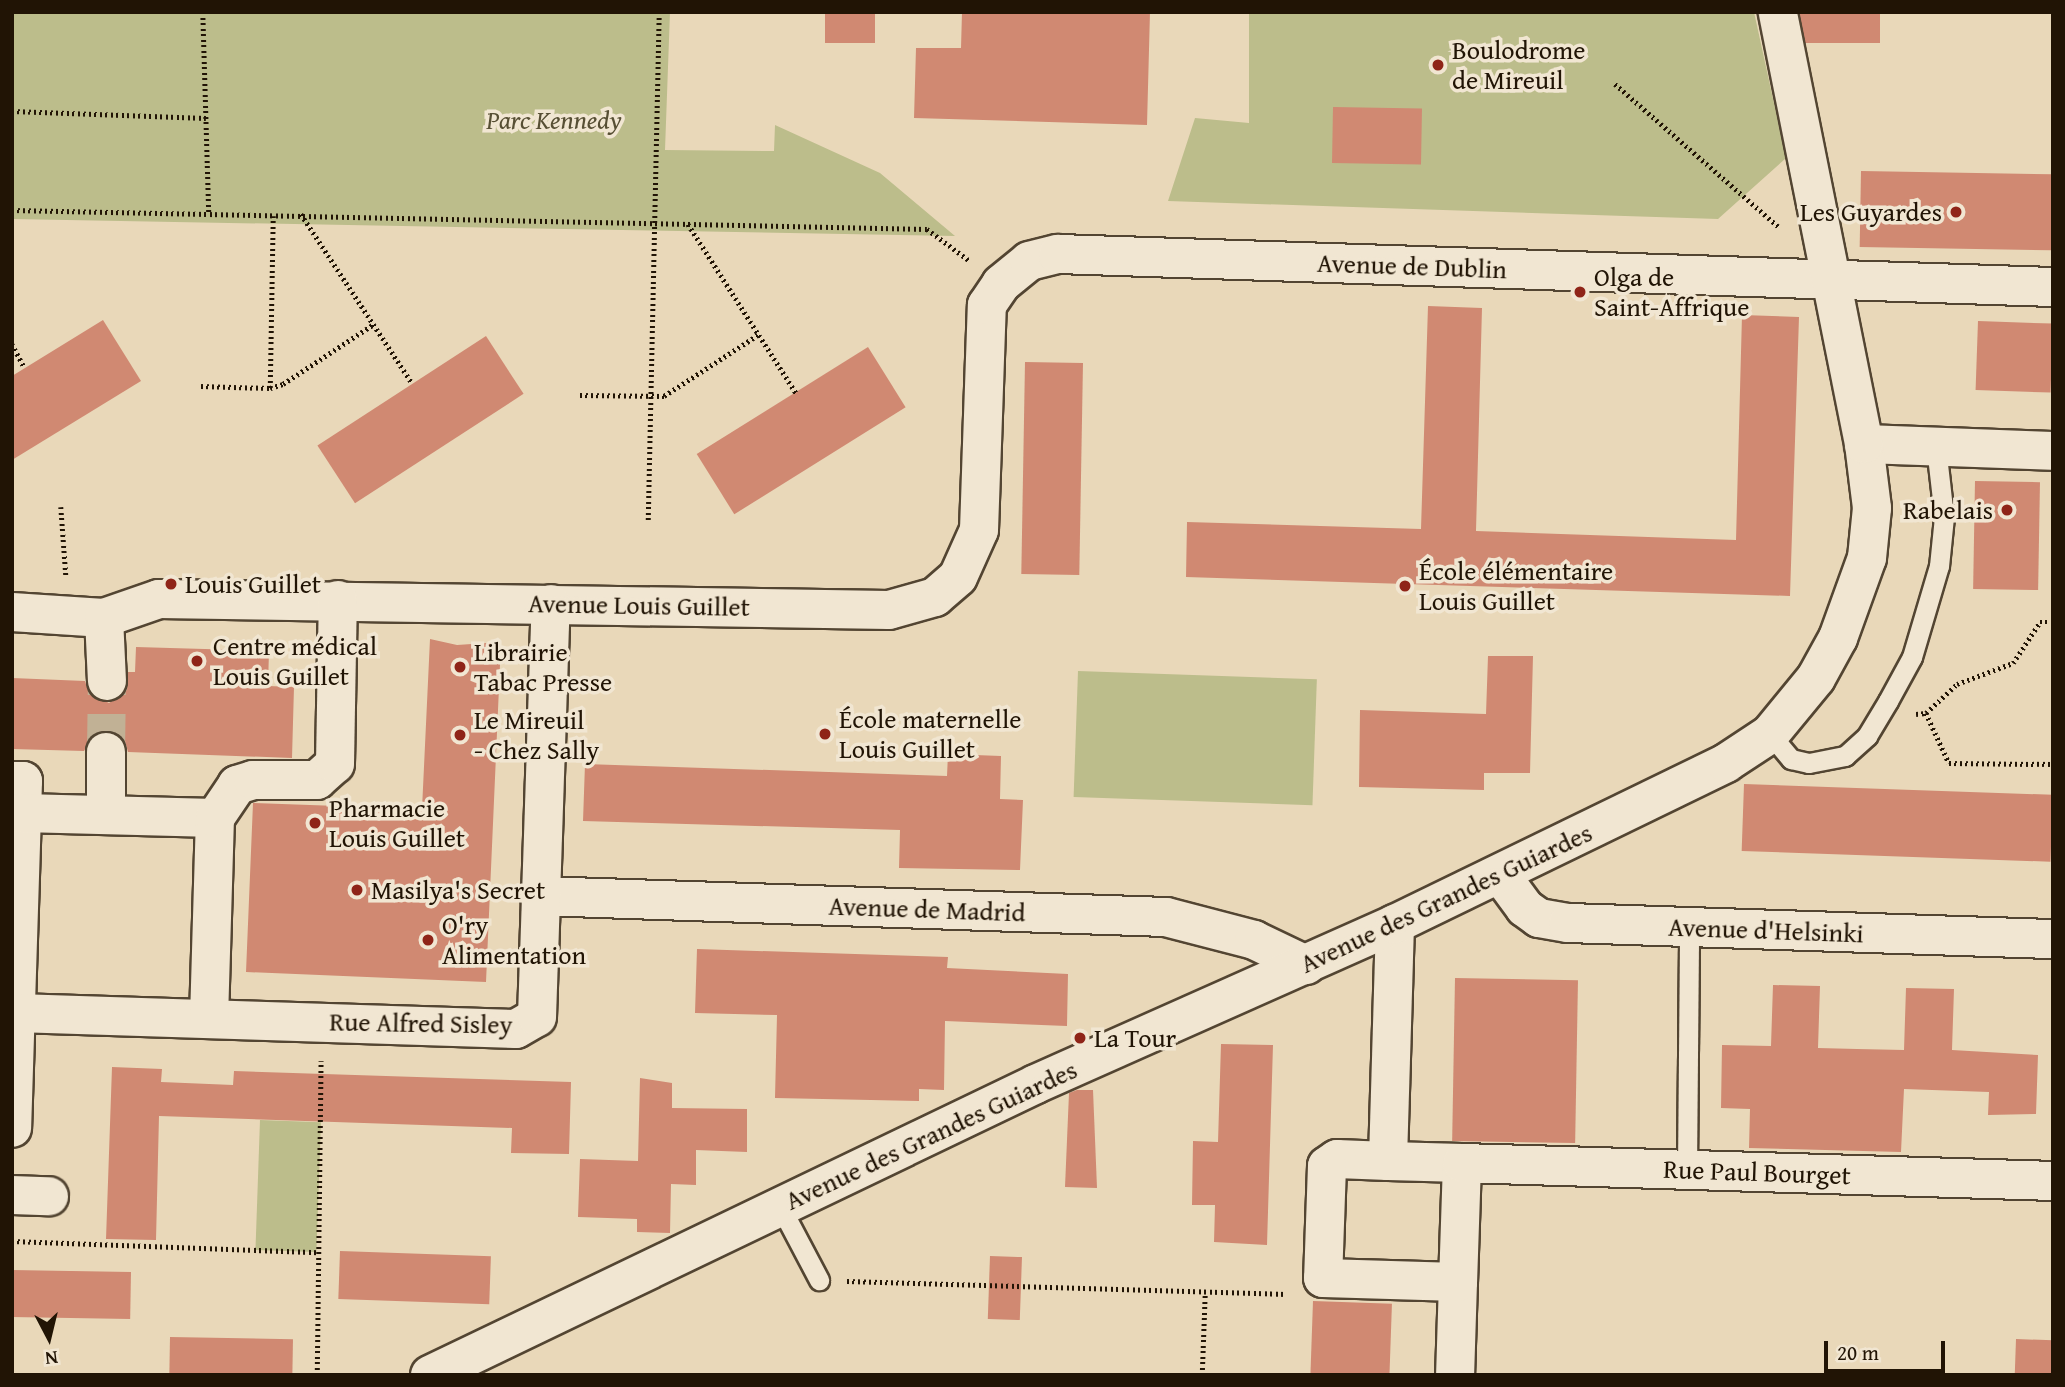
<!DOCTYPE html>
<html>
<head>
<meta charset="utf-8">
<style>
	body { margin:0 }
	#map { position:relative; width:2065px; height:1387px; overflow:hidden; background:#e9d8b9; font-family:"Gentium Book Plus",serif }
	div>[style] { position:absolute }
	.green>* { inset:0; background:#bcbd8b; transform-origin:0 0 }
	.building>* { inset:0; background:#d08972; transform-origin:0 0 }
	.street-tunnel>* { height:38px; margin-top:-19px; transform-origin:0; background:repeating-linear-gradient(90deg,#c1b195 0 38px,transparent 0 57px) }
	.path>* { height:4.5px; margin-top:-2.25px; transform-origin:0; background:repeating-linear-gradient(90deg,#211405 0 2px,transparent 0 5.5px) }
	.roads { filter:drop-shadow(2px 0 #534532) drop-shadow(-2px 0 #534532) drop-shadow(0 2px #534532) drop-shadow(0 -2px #534532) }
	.lane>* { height:19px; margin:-9.5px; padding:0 9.5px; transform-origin:9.5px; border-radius:9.5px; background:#f1e6d2 }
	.street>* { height:38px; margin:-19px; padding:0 19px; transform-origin:19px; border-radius:19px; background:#f1e6d2 }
	.secondary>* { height:38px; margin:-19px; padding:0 19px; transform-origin:19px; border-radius:19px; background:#f1e6d2 }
	.dots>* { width:19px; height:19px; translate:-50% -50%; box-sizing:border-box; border:4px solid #f1e6d2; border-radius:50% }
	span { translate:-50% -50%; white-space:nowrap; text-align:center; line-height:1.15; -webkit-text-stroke:7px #f1e6d2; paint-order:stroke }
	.poi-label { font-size:26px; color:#211405 }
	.left { translate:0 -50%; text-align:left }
	.right { translate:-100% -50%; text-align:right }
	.park-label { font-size:26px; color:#574f34; font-style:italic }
	.street-label { font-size:26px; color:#211405 }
	.frame { position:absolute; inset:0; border:14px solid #211405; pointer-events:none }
	.north { position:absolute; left:14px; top:1303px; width:70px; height:70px; -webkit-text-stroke:5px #f1e6d2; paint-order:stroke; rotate:173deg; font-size:19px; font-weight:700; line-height:28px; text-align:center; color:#211405 }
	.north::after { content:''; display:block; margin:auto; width:24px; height:32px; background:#211405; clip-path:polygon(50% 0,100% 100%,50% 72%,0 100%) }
	.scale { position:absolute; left:1824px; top:1341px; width:121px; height:32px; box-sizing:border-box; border:4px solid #211405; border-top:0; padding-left:9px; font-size:21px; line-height:24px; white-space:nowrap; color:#211405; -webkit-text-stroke:5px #f1e6d2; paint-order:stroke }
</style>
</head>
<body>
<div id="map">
	<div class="green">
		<i style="clip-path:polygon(12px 12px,670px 12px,665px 150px,774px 151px,775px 125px,880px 173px,955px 236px,12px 219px)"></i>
		<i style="clip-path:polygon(1249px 12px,1754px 12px,1786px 158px,1718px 219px,1168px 201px,1195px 118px,1249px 123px)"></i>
		<i style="left:1078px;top:671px;width:239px;height:126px;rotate:2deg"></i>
		<i style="left:260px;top:1120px;width:61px;height:130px;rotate:2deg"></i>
	</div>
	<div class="building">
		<i style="left:825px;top:12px;width:50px;height:31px"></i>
		<i style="clip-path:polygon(962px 12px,1150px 12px,1147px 125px,914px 118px,916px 48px,961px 48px)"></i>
		<i style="left:1800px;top:12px;width:80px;height:31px"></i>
		<i style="left:1333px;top:107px;width:89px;height:56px;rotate:1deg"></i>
		<i style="left:1861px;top:171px;width:192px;height:76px;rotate:1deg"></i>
		<i style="clip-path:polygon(1428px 306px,1482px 308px,1476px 531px,1736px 540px,1742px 315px,1799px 317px,1790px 596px,1186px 577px,1187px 522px,1421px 529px)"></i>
		<i style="clip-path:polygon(103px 320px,141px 381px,12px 460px,12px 376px)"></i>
		<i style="left:1978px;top:321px;width:75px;height:69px;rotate:2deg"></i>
		<i style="left:486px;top:336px;width:69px;height:201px;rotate:57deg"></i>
		<i style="left:868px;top:347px;width:71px;height:202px;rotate:58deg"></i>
		<i style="left:1025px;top:362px;width:58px;height:212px;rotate:1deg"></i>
		<i style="left:1975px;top:481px;width:65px;height:108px;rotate:1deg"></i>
		<i style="clip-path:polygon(430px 639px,457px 645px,501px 642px,486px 982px,246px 972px,253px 803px,422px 809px)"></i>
		<i style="clip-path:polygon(136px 647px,269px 651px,268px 686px,294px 687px,292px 758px,128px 752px,125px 741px,107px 730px,95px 733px,84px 751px,12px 749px,12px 678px,85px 681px,89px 693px,109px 703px,127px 690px,128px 672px,135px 672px)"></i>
		<i style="clip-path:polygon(1488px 656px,1533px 656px,1530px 773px,1484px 773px,1484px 790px,1359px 787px,1360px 710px,1486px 714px)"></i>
		<i style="clip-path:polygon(948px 754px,1001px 756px,1000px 799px,1023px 800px,1020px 870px,899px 868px,900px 830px,583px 821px,585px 764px,947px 776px)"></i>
		<i style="left:1744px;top:784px;width:309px;height:67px;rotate:2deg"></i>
		<i style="clip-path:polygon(697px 949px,948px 957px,947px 968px,1068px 974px,1067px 1026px,945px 1021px,944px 1090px,919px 1089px,919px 1101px,775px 1098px,777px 1015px,695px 1013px)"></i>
		<i style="left:1455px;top:978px;width:123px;height:163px;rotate:1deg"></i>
		<i style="clip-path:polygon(1773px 985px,1820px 986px,1818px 1048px,1857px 1049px,1904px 1050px,1906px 988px,1954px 989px,1952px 1050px,2038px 1055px,2036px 1114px,1988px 1115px,1989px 1092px,1904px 1089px,1901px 1152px,1749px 1148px,1750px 1109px,1721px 1108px,1722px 1045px,1771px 1046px)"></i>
		<i style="clip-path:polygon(1221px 1044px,1273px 1045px,1267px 1245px,1214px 1242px,1215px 1205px,1192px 1205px,1193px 1141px,1218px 1142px)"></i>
		<i style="clip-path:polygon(112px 1067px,162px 1069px,161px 1082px,233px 1085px,234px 1071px,571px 1082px,569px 1154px,511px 1153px,512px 1128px,159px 1116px,156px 1240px,106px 1239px)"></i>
		<i style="clip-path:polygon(640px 1078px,672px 1083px,672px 1108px,747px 1109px,747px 1152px,696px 1150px,696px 1185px,671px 1184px,670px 1233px,637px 1232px,637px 1219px,578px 1217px,580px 1159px,638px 1161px)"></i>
		<i style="clip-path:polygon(1077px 1090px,1093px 1090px,1097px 1188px,1065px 1187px,1069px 1093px)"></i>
		<i style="left:340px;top:1251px;width:151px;height:48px;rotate:2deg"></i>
		<i style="left:990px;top:1256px;width:32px;height:63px;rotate:2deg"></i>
		<i style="left:12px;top:1270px;width:119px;height:47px;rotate:1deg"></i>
		<i style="left:1313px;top:1301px;width:79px;height:74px;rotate:2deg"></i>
		<i style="left:170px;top:1337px;width:123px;height:38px;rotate:1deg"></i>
		<i style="left:2016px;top:1339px;width:37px;height:36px;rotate:2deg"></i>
	</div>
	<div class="street-tunnel">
		<i style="left:106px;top:752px;width:71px;rotate:-89.2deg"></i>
	</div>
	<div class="path">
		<i style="left:203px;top:12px;width:202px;rotate:88.3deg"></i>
		<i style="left:1615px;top:84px;width:219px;rotate:41.1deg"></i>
		<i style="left:12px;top:111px;width:194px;rotate:2.1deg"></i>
		<i style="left:12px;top:210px;width:915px;rotate:1.19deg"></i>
		<i style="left:927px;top:229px;width:54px;rotate:36.7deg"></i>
		<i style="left:301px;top:214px;width:202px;rotate:56.7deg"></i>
		<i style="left:688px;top:224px;width:201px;rotate:57.4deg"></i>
		<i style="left:12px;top:344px;width:27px;rotate:62deg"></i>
		<i style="left:201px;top:386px;width:69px;rotate:1.7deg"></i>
		<i style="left:270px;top:388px;width:14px;rotate:-17deg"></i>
		<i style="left:283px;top:384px;width:109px;rotate:-33.4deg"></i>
		<i style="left:270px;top:388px;width:172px;rotate:-89deg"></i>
		<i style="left:580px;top:395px;width:84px;rotate:0.7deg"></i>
		<i style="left:664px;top:396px;width:112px;rotate:-33deg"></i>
		<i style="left:61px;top:507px;width:68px;rotate:85.8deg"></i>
		<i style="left:648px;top:520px;width:508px;rotate:-88.76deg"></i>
		<i style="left:1926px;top:713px;width:55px;rotate:65.3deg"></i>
		<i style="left:1949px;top:763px;width:104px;rotate:0.6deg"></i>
		<i style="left:1916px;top:714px;width:10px;rotate:-6deg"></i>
		<i style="left:1926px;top:713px;width:42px;rotate:-43.1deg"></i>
		<i style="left:1957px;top:684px;width:60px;rotate:-20.6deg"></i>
		<i style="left:2013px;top:663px;width:49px;rotate:-56.6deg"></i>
		<i style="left:2040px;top:622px;width:13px"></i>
		<i style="left:12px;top:1241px;width:306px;rotate:2.1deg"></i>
		<i style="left:847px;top:1281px;width:439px;rotate:1.7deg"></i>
		<i style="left:317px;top:1375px;width:314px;rotate:-89.3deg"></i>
		<i style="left:1202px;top:1375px;width:82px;rotate:-87.9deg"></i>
	</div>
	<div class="roads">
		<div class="lane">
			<i style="left:1770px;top:734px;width:33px;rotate:50deg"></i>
			<i style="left:1791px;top:759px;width:18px;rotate:13deg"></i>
			<i style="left:1809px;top:763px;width:37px;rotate:-11deg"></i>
			<i style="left:1845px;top:756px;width:30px;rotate:-42deg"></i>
			<i style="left:1867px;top:736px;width:41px;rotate:-59deg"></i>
			<i style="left:1888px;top:701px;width:50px;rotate:-61.4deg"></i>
			<i style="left:1912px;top:657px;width:95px;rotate:-73.5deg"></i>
			<i style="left:1939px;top:566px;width:49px;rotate:-84.2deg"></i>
			<i style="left:1944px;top:517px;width:70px;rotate:-96.5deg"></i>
			<i style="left:1687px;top:1170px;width:243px;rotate:-89.5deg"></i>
			<i style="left:780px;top:1206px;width:84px;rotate:62.2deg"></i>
		</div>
		<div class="street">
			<i style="left:1864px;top:444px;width:189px;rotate:2.1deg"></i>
			<i style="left:12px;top:612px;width:92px;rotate:3.7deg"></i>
			<i style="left:104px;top:618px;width:58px;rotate:-19.1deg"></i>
			<i style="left:159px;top:599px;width:730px;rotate:0.86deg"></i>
			<i style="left:889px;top:610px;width:48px;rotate:-15.8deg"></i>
			<i style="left:935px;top:597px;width:30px;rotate:-41deg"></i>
			<i style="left:958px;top:577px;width:51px;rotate:-65.9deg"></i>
			<i style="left:979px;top:530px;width:225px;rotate:-88deg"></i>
			<i style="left:987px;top:305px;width:25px;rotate:-56deg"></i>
			<i style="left:1001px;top:284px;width:36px;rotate:-39deg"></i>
			<i style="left:1029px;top:261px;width:30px;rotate:-14deg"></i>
			<i style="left:1058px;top:254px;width:996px;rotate:1.9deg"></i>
			<i style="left:104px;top:618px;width:63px;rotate:87.3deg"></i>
			<i style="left:12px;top:781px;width:11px"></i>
			<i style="left:23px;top:781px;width:347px;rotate:91.8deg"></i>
			<i style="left:22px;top:813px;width:193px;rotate:1.5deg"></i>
			<i style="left:106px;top:815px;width:63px;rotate:-90deg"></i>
			<i style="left:1500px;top:874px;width:42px;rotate:53.7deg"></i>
			<i style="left:1525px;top:908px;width:17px;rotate:36deg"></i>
			<i style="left:1539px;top:918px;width:29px;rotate:10deg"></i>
			<i style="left:1568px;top:923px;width:485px;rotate:1.9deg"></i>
			<i style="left:540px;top:896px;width:626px;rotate:1.92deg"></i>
			<i style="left:1166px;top:917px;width:91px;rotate:14.6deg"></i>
			<i style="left:1254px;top:940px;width:58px;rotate:25.7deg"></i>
			<i style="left:1395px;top:924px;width:237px;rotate:91.7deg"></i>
			<i style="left:1388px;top:1161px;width:51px;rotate:-177.8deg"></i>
			<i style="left:1337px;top:1159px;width:12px;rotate:145deg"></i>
			<i style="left:1327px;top:1166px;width:112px;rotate:92deg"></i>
			<i style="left:1323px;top:1278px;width:135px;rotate:1.7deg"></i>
			<i style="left:1458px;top:1282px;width:93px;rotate:91.8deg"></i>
			<i style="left:16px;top:1013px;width:500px;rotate:1.83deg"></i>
			<i style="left:516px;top:1029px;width:24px;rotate:-30deg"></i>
			<i style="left:537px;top:1017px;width:413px;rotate:-88.1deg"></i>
			<i style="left:209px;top:1019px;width:201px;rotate:-88.3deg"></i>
			<i style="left:215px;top:818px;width:40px;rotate:-56deg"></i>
			<i style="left:237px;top:785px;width:17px;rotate:-17deg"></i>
			<i style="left:253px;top:780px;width:64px"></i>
			<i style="left:317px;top:780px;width:24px;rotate:-42deg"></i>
			<i style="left:335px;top:764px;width:164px;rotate:-89deg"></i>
			<i style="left:1388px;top:1161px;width:74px;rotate:1.5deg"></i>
			<i style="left:1462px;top:1163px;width:119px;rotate:91.9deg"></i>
			<i style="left:1462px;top:1163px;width:591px;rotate:1.74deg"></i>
			<i style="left:12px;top:1195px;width:37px;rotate:2deg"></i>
		</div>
		<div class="secondary">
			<i style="left:430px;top:1375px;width:672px;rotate:-25.65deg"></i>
			<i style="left:1036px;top:1084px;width:393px;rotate:-24deg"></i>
			<i style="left:1395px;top:924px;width:368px;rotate:-25.9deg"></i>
			<i style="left:1726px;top:763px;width:53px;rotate:-33.4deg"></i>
			<i style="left:1770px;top:734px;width:72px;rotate:-50.6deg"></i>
			<i style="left:1816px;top:678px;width:46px;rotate:-61.2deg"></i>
			<i style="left:1838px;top:638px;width:85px;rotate:-70.1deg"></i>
			<i style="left:1867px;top:558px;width:50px;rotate:-84.3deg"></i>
			<i style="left:1872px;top:508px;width:64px;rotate:-97.1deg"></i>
			<i style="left:1864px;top:444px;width:440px;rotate:-101.3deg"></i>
		</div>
	</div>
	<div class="dots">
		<i style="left:1438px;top:65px;background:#8f2418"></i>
		<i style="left:1956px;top:212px;background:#8f2418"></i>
		<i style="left:1580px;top:292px;background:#8f2418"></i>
		<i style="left:2007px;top:510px;background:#8f2418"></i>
		<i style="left:171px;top:584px;background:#8f2418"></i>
		<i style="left:1405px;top:586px;background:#8f2418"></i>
		<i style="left:197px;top:661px;background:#8f2418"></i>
		<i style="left:460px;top:667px;background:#8f2418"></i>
		<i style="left:825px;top:734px;background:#8f2418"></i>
		<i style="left:460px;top:735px;background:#8f2418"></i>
		<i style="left:315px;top:823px;background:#8f2418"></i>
		<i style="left:357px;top:890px;background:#8f2418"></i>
		<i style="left:428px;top:940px;background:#8f2418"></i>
		<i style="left:1080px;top:1038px;background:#8f2418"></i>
	</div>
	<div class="poi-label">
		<span class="left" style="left:1452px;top:65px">Boulodrome<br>de Mireuil</span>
		<span class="right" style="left:1942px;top:212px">Les Guyardes</span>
		<span class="left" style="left:1594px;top:292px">Olga de<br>Saint-Affrique</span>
		<span class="right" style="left:1993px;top:510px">Rabelais</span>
		<span class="left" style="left:1419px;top:586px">École élémentaire<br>Louis Guillet</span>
		<span class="left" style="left:185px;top:584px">Louis Guillet</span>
		<span class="left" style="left:213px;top:661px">Centre médical<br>Louis Guillet</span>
		<span class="left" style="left:474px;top:667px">Librairie<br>Tabac Presse</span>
		<span class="left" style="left:839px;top:734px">École maternelle<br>Louis Guillet</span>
		<span class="left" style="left:474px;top:735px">Le Mireuil<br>- Chez Sally</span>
		<span class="left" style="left:329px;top:823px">Pharmacie<br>Louis Guillet</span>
		<span class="left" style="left:371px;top:890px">Masilya's Secret</span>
		<span class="left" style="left:442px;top:940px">O'ry<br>Alimentation</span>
		<span class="left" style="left:1094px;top:1038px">La Tour</span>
	</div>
	<div class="park-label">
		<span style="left:554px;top:120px">Parc Kennedy</span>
	</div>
	<div class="street-label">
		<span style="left:1412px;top:266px;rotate:2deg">Avenue de Dublin</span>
		<span style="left:639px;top:605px;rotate:1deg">Avenue Louis Guillet</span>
		<span style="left:1446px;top:898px;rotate:-25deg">Avenue des Grandes Guiardes</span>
		<span style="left:927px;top:909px;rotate:2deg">Avenue de Madrid</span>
		<span style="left:1766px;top:930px;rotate:2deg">Avenue d'Helsinki</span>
		<span style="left:421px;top:1023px;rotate:1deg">Rue Alfred Sisley</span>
		<span style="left:931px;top:1135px;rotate:-25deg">Avenue des Grandes Guiardes</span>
		<span style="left:1757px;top:1172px;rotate:2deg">Rue Paul Bourget</span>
	</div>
	<div class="frame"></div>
	<div class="north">N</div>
	<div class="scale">20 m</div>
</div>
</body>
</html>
